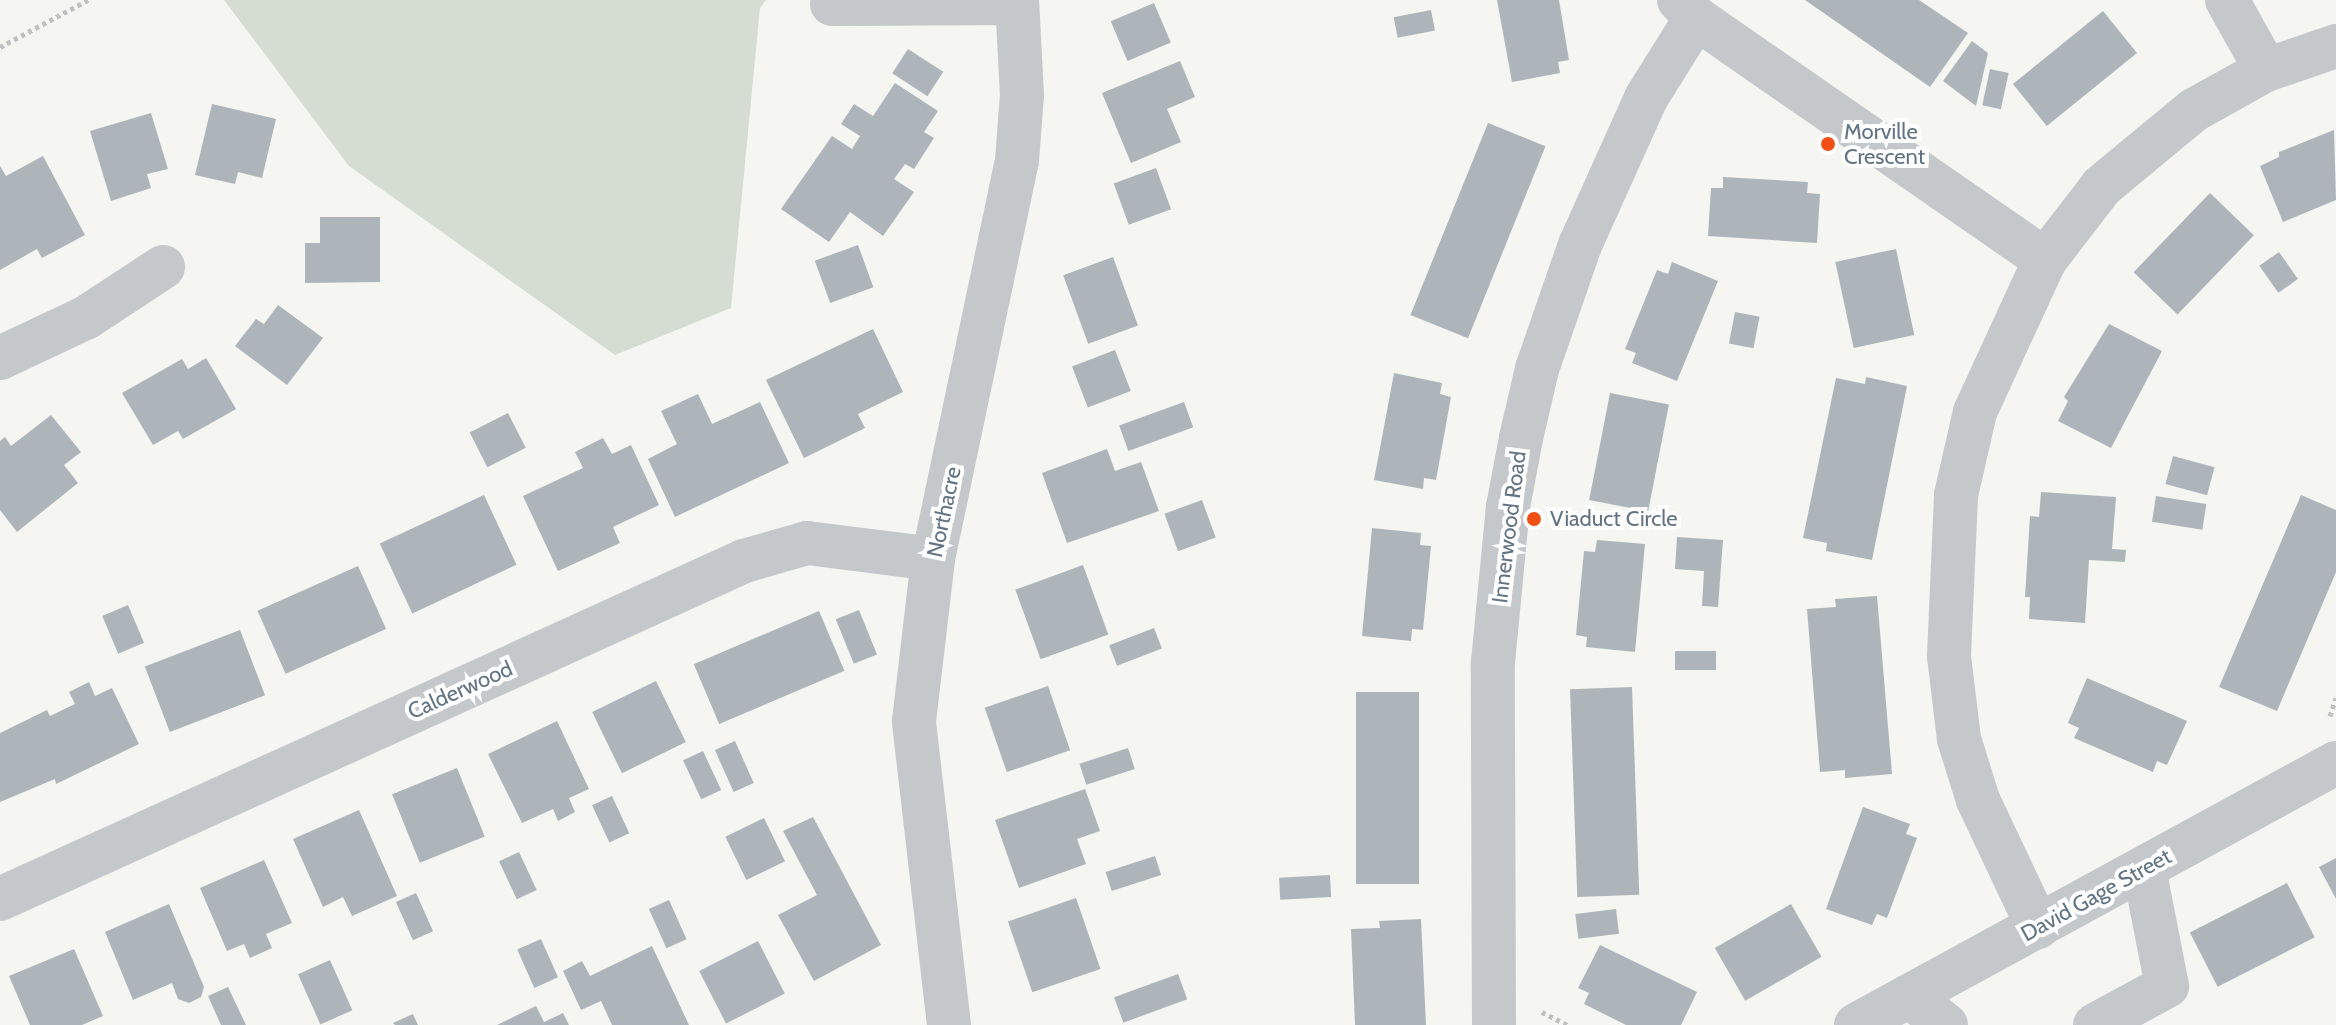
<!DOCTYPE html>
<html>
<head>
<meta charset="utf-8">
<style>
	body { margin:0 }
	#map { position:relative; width:2336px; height:1025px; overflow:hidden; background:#f5f5f1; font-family:Cabin,sans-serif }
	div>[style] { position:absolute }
	.green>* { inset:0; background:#d5ddd2 }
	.building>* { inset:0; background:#adb5ba; transform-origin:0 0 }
	.path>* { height:5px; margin-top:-2.5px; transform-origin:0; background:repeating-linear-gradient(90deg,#bec0c2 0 4px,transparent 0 8px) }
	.minor>* { height:44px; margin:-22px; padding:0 22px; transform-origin:22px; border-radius:22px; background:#c4c8cb }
	.dots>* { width:22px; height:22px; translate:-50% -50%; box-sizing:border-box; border:4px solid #fff; border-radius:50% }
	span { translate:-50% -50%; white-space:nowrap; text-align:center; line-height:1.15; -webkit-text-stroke:8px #fff; paint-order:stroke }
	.poi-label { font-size:22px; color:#627484 }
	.left { translate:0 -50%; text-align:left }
	.street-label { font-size:22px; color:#627484 }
</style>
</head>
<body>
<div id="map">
	<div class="green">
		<i style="clip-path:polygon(224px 0,766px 0,760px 8px,731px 308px,615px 355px,349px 166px)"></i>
	</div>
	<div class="building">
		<i style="clip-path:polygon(1497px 0,1559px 0,1569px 60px,1558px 62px,1560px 73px,1512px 82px)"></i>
		<i style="clip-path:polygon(1805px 0,1919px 0,1968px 33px,1930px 87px)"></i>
		<i style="left:1154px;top:3px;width:43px;height:47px;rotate:67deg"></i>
		<i style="left:1431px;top:10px;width:21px;height:38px;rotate:79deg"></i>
		<i style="left:2103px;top:11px;width:54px;height:116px;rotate:51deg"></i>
		<i style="clip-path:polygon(1972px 41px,1988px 53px,1976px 106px,1943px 81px)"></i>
		<i style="left:908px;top:49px;width:42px;height:29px;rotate:33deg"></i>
		<i style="clip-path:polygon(1180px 61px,1195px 97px,1167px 109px,1181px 142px,1131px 163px,1102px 93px)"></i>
		<i style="left:1990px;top:69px;width:19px;height:37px;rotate:12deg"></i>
		<i style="clip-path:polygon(895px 83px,938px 111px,924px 132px,934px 138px,914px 169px,905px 164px,894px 179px,914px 192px,883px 236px,850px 212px,829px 242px,781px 209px,832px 136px,852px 149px,860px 136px,841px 124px,854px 104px,873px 116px)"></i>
		<i style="clip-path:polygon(212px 104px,276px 119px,262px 178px,238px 172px,235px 184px,195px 175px)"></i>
		<i style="clip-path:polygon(151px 113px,168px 169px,147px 174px,151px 188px,111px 201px,90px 131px)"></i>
		<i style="left:1488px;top:123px;width:62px;height:207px;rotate:22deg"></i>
		<i style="clip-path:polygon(2334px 130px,2336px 200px,2283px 222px,2260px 166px,2279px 157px,2279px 152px)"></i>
		<i style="clip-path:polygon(43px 156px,85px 235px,42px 258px,37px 249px,0 270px,0 166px,6px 176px)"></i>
		<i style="left:1156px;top:168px;width:44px;height:45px;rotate:70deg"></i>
		<i style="clip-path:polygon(1723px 177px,1808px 182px,1807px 193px,1820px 194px,1817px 243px,1708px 236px,1711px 188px,1723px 188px)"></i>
		<i style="left:2210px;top:193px;width:61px;height:110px;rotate:44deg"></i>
		<i style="clip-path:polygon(320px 217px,380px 217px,380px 282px,305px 283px,305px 243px,320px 243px)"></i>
		<i style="left:858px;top:245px;width:45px;height:46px;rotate:70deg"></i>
		<i style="left:1896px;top:249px;width:88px;height:62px;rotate:78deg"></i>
		<i style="left:2279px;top:252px;width:33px;height:24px;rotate:55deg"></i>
		<i style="left:1113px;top:257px;width:73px;height:53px;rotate:70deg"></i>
		<i style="clip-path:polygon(1672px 262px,1718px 281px,1677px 381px,1632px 363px,1636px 353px,1625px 349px,1657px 270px,1668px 274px)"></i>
		<i style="clip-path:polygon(278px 305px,323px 338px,287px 385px,235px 346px,256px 319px,264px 324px)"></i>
		<i style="left:1735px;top:312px;width:25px;height:32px;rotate:11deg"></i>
		<i style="clip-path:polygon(2109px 324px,2162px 351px,2111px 448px,2058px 421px,2068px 401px,2064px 397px)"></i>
		<i style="clip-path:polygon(873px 329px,903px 392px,858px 414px,865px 428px,804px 458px,766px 380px)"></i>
		<i style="left:1115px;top:350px;width:44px;height:46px;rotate:69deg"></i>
		<i style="clip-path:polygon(206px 358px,236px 409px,183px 439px,178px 431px,153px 445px,122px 393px,182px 359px,188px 369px)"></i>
		<i style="clip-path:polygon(1394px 373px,1442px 383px,1440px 394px,1451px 397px,1436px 480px,1424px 478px,1423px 489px,1374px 480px)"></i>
		<i style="clip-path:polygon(1866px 377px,1907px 386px,1872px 560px,1826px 551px,1827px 543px,1803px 538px,1836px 378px,1865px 384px)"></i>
		<i style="left:1610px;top:393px;width:60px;height:109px;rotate:11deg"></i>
		<i style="clip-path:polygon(698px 394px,712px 424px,760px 402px,789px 463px,675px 517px,648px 459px,677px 444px,661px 411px)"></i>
		<i style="left:1184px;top:402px;width:27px;height:69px;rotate:70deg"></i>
		<i style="left:508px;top:413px;width:39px;height:43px;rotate:63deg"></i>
		<i style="clip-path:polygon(51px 415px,81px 452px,64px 465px,78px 483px,17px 532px,0 510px,0 441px,5px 437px,11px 446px)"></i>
		<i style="clip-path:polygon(603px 438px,612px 454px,631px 445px,659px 505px,613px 527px,620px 543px,558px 571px,523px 496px,583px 468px,575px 452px)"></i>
		<i style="clip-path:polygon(1107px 449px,1115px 471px,1141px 462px,1159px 511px,1067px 543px,1042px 473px)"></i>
		<i style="left:2173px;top:456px;width:43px;height:29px;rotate:15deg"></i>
		<i style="clip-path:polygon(2041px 492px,2116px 497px,2112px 549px,2126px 550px,2125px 562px,2089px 560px,2085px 623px,2029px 619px,2030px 597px,2025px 597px,2030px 516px,2039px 517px)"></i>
		<i style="left:484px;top:495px;width:77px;height:115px;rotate:65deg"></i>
		<i style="clip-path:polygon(2301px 495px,2336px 510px,2336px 572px,2277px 711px,2219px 687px)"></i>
		<i style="left:2156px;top:496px;width:51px;height:26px;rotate:9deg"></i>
		<i style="left:1202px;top:500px;width:40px;height:40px;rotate:70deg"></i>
		<i style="clip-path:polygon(1372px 528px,1421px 533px,1420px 545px,1431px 546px,1423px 630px,1412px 629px,1411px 641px,1362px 636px)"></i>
		<i style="clip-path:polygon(1677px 537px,1723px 540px,1718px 607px,1702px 606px,1704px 571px,1675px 569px)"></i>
		<i style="clip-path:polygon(1597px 540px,1645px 544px,1635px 652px,1586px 647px,1587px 637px,1576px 635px,1584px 551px,1595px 552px)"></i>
		<i style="left:1083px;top:565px;width:74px;height:72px;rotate:70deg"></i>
		<i style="left:358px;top:566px;width:69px;height:110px;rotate:66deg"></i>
		<i style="clip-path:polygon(1877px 596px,1892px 774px,1845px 778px,1845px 770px,1820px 772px,1807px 609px,1836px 607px,1835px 599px)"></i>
		<i style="left:128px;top:605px;width:41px;height:28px;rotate:67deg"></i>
		<i style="left:859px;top:610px;width:48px;height:25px;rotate:68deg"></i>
		<i style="left:819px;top:611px;width:65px;height:136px;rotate:67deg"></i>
		<i style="left:1154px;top:628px;width:22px;height:48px;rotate:69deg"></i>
		<i style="left:240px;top:630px;width:70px;height:102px;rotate:69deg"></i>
		<i style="left:1675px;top:651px;width:41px;height:19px"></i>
		<i style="clip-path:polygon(2087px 678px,2187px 721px,2167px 765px,2157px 761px,2153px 772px,2074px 738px,2079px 728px,2068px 723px)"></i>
		<i style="left:656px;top:681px;width:68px;height:71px;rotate:64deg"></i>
		<i style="clip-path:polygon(89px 682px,95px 696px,112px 688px,139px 744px,56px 784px,55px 779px,0 802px,0 733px,47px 710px,50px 716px,75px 704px,69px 692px)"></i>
		<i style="left:1048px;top:686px;width:68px;height:67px;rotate:71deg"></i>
		<i style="left:1632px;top:687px;width:208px;height:62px;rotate:88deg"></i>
		<i style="left:1419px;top:692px;width:192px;height:63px;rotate:90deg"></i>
		<i style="clip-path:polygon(557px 721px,589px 789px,569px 798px,575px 812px,558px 821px,553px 809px,522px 823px,488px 754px)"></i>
		<i style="left:735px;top:741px;width:46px;height:22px;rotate:66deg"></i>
		<i style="left:1128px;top:748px;width:22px;height:51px;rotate:72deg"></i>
		<i style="left:703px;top:751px;width:43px;height:22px;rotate:65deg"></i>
		<i style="left:457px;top:768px;width:74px;height:70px;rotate:68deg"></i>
		<i style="clip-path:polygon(1085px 789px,1100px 831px,1077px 839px,1086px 864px,1019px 888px,995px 820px)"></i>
		<i style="left:612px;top:796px;width:41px;height:22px;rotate:65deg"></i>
		<i style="clip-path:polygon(1863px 807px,1910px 824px,1906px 834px,1917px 838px,1887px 918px,1877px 914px,1872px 925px,1826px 909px)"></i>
		<i style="clip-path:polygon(359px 810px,397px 896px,352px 916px,343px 897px,323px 907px,293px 839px)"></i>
		<i style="clip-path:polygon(813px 817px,881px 945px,814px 981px,778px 915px,817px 895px,783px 831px)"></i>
		<i style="left:764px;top:818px;width:48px;height:43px;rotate:64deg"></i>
		<i style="left:519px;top:852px;width:42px;height:22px;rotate:65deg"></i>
		<i style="left:1155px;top:856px;width:20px;height:52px;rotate:72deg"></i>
		<i style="clip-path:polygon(2336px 858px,2336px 899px,2319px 867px)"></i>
		<i style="clip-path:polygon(264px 860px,292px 923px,266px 934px,272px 948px,250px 958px,244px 944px,227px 951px,200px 888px)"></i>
		<i style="left:1330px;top:875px;width:22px;height:51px;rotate:87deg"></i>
		<i style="left:2287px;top:883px;width:61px;height:109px;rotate:63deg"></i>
		<i style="left:416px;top:893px;width:42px;height:22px;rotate:66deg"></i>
		<i style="left:1076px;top:898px;width:75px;height:72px;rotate:71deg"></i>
		<i style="left:669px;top:900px;width:43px;height:22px;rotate:66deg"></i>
		<i style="clip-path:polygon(169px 904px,204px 987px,201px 997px,189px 1003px,178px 999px,172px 983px,133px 1000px,105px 932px)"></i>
		<i style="left:1791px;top:904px;width:61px;height:88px;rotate:60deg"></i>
		<i style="left:1616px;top:909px;width:25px;height:41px;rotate:83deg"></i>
		<i style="clip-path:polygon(1421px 919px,1426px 1025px,1355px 1025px,1351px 929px,1380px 928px,1379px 921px)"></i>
		<i style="left:541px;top:939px;width:42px;height:26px;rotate:66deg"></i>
		<i style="left:758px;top:941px;width:59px;height:66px;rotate:63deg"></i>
		<i style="clip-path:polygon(1600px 945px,1697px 992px,1681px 1025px,1626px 1025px,1584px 1004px,1589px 993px,1578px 988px)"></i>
		<i style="clip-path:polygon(652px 946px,689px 1025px,612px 1025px,601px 1001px,581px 1010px,563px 971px,582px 961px,590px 976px)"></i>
		<i style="clip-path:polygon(74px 949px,103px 1016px,82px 1025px,30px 1025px,9px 976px)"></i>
		<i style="left:330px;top:960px;width:55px;height:35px;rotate:66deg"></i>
		<i style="left:1178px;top:974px;width:27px;height:68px;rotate:70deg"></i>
		<i style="clip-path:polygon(228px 987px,246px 1025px,221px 1025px,208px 996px)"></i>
		<i style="clip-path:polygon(536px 1006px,544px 1022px,563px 1013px,569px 1025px,497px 1025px)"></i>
		<i style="clip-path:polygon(413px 1014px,418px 1025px,395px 1025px,393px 1023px)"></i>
	</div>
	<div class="path">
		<i style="left:0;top:47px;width:100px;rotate:-28.1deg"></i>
		<i style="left:2330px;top:716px;width:19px;rotate:-72deg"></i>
		<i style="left:1542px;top:1012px;width:29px;rotate:27deg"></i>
	</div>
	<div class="minor">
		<i style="left:1679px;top:0;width:25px;rotate:47deg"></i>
		<i style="left:1696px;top:18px;width:425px;rotate:34.7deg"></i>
		<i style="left:2227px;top:0;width:80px;rotate:60.9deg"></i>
		<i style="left:832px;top:4px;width:185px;rotate:-0.3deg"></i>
		<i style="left:0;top:358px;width:96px;rotate:-25.2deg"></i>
		<i style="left:87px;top:317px;width:91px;rotate:-33.3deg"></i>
		<i style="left:0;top:899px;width:817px;rotate:-24.43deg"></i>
		<i style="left:744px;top:561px;width:66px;rotate:-15.9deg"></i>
		<i style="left:807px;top:543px;width:127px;rotate:7.2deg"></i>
		<i style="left:2038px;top:927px;width:140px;rotate:-115.3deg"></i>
		<i style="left:1978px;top:800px;width:64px;rotate:-107.3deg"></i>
		<i style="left:1959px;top:739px;width:84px;rotate:-96.9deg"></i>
		<i style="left:1949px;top:656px;width:161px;rotate:-87.5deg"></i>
		<i style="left:1956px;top:495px;width:85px;rotate:-77.1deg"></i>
		<i style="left:1975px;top:412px;width:167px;rotate:-65.3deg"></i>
		<i style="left:2045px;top:260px;width:93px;rotate:-52.4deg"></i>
		<i style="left:2102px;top:186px;width:119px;rotate:-39.6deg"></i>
		<i style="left:2194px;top:110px;width:82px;rotate:-29.1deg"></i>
		<i style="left:2266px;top:70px;width:74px;rotate:-18.9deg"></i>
		<i style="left:1909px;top:996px;width:47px;rotate:38.1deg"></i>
		<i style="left:949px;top:1025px;width:306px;rotate:-96.6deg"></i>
		<i style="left:914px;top:721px;width:163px;rotate:-83.3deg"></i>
		<i style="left:933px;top:559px;width:407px;rotate:-78.1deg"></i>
		<i style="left:1017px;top:161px;width:66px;rotate:-85.7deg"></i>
		<i style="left:1022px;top:95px;width:95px;rotate:-93deg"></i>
		<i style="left:1494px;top:1025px;width:363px;rotate:-90.2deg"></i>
		<i style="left:1493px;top:662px;width:156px;rotate:-84.5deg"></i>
		<i style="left:1508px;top:507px;width:70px;rotate:-79.3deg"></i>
		<i style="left:1521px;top:438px;width:71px;rotate:-76.9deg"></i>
		<i style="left:1537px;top:369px;width:131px;rotate:-70.9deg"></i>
		<i style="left:1580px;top:245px;width:161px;rotate:-65.8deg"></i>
		<i style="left:1646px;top:98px;width:94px;rotate:-58deg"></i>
		<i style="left:1856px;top:1025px;width:547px;rotate:-28.63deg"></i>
		<i style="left:2095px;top:1025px;width:82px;rotate:-28.4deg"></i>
		<i style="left:2167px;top:986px;width:119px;rotate:-101.1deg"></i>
	</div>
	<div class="dots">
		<i style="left:1828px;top:144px;background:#f14f15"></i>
		<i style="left:1534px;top:519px;background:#f14f15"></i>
	</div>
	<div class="poi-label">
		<span class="left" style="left:1844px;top:144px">Morville<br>Crescent</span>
		<span class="left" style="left:1550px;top:519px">Viaduct Circle</span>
	</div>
	<div class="street-label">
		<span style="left:944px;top:512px;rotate:-78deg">Northacre</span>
		<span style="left:1509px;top:527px;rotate:-83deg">Innerwood Road</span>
		<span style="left:460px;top:690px;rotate:-24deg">Calderwood</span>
		<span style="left:2096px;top:895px;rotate:-29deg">David Gage Street</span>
	</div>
</div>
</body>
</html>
